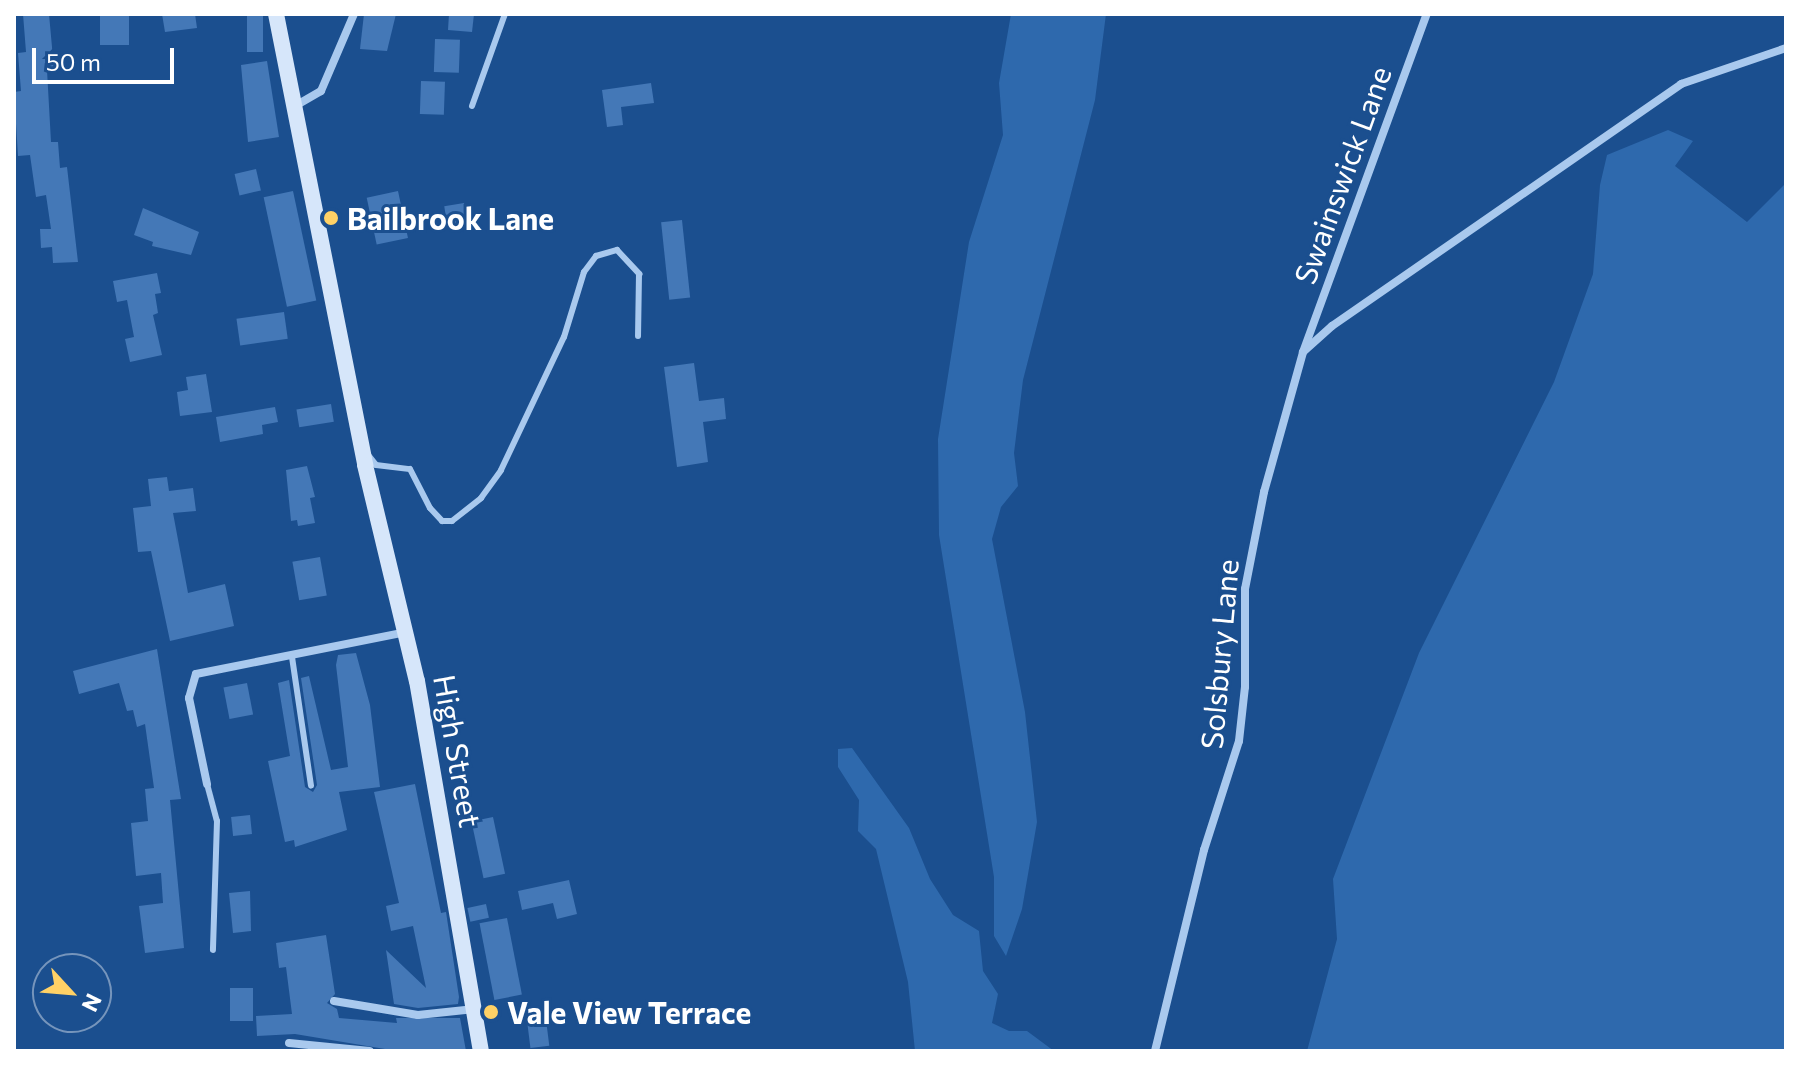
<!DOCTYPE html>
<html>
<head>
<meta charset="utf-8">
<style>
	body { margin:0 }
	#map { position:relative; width:1800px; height:1065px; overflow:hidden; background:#1b4f8f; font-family:Commissioner,sans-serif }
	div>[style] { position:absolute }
	.green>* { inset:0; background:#2e69ad }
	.building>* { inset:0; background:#4478b7; transform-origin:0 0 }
	.lane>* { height:6px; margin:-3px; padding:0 3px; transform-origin:3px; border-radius:3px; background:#a9c9ee }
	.street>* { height:8px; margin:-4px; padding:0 4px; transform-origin:4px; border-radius:4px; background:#a9c9ee }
	.secondary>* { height:16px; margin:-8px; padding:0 8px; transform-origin:8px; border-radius:8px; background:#d6e6fa }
	.dots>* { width:22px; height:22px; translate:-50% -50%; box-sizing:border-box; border:4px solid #1b4f8f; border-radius:50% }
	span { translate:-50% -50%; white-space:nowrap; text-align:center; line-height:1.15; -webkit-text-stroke:6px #1b4f8f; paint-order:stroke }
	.street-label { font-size:30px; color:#fff }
	.poi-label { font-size:30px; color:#fff; font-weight:700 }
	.left { translate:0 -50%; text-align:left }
	.frame { position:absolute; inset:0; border:16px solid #fff; pointer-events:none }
	.north { position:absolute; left:32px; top:953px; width:80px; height:80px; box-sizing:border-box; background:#1b4f8f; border:2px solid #7695bc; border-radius:50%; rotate:116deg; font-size:22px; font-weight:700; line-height:32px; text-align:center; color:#fff }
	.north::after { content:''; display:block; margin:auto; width:28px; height:36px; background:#ffd166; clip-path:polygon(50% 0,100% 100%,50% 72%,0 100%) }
	.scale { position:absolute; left:32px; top:48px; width:142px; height:36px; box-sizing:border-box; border:4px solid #fff; border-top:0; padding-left:10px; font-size:24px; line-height:28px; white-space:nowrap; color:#fff; -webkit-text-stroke:6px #1b4f8f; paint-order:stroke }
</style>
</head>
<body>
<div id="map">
	<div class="green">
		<i style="clip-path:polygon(1011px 14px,1106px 14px,1095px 100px,1023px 380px,1014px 453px,1018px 486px,1001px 507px,992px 539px,1025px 712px,1037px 822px,1022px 909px,1006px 956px,994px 936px,994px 877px,939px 535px,938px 439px,969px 242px,1003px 135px,999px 83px)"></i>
		<i style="clip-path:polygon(1668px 130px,1693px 141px,1675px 166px,1747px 222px,1786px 183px,1786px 1051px,1307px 1051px,1337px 939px,1333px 879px,1419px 653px,1554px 382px,1593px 274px,1600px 185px,1607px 155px)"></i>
		<i style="clip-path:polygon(852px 748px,909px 828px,930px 879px,953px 915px,979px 931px,983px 971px,998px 994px,992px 1023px,1009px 1031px,1027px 1031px,1054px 1051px,915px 1051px,908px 982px,876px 849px,858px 831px,859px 800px,838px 767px,838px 749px)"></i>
	</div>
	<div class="building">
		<i style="clip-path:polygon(23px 14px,49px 14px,54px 69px,47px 70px,51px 142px,58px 142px,60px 168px,67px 167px,78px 262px,53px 263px,52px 247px,41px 248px,40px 229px,51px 229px,46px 195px,36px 197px,30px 155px,18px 156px,14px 92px,21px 91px,18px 53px,26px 52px)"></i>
		<i style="left:100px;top:14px;width:29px;height:31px"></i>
		<i style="clip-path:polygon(162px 14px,195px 14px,197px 28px,165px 32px)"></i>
		<i style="left:247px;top:14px;width:16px;height:38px"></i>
		<i style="clip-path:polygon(364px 14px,396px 14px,387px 51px,360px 49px)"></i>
		<i style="clip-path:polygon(449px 14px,474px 14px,472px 32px,448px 30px)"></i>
		<i style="left:435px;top:39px;width:25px;height:33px;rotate:2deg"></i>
		<i style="clip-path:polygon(267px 61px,279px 137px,248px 142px,241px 65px)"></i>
		<i style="left:421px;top:81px;width:24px;height:33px;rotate:2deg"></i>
		<i style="clip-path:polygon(651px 83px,654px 103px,621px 107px,623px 125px,607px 127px,602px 90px)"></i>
		<i style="left:256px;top:169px;width:22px;height:22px;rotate:77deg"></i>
		<i style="left:293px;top:191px;width:112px;height:30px;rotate:78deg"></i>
		<i style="left:398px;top:191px;width:48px;height:32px;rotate:78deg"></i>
		<i style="left:464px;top:203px;width:19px;height:20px;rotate:81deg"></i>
		<i style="clip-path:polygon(143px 208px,199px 232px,191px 255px,152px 246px,153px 242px,134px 235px)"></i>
		<i style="left:682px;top:220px;width:78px;height:21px;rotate:84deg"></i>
		<i style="clip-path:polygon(157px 273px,161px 293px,155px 294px,158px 313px,153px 315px,162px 355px,130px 362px,125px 339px,134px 337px,127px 300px,117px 302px,113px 281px)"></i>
		<i style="left:284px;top:312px;width:27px;height:48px;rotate:82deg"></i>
		<i style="clip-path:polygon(694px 363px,699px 401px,724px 398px,726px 419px,703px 422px,708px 462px,677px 467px,664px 367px)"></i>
		<i style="clip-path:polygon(206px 374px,212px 412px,180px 416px,177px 392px,188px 390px,186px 377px)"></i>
		<i style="left:331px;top:404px;width:18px;height:35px;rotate:81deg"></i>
		<i style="clip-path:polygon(275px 407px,278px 422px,262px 425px,263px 434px,220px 442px,216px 417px)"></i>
		<i style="clip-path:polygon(307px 466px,315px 497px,310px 498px,315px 523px,298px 526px,297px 520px,291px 521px,286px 470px)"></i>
		<i style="clip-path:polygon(167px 477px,169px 491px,193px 488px,196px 511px,173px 513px,188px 593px,225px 584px,234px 626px,170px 641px,151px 551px,138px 552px,133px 508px,151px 506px,148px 479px)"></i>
		<i style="left:320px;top:557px;width:39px;height:28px;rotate:80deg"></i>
		<i style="clip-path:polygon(157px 649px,181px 799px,170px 800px,184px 948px,145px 953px,139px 906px,163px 903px,161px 873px,136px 876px,131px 823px,148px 821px,145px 789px,154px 788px,145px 724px,137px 727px,133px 710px,127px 711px,119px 683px,79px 694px,73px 671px)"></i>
		<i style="clip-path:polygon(356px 653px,370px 705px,380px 787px,339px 792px,347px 830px,295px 847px,294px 840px,285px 842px,268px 761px,290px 756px,278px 683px,289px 680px,305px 787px,313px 792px,317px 785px,301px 678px,309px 676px,331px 770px,348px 767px,336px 665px,338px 655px)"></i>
		<i style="left:247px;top:683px;width:32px;height:24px;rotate:79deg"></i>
		<i style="clip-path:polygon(415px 784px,441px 913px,446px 912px,459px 997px,458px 1004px,418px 1008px,394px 1004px,386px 950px,426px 988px,413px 926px,391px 931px,386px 906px,399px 903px,374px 792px)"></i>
		<i style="left:250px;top:815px;width:19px;height:19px;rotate:84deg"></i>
		<i style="left:493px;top:817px;width:58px;height:22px;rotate:78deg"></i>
		<i style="clip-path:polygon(569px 880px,577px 914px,557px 919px,553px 903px,522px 910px,518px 891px)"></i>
		<i style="clip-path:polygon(250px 891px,251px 931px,233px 933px,229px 893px)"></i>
		<i style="left:486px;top:904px;width:14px;height:19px;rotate:78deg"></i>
		<i style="left:507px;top:918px;width:78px;height:28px;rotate:79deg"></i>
		<i style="clip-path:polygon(326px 935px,335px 994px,327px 1003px,337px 1009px,339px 1018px,397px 1023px,396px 1018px,460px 1018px,466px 1051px,397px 1051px,295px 1034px,257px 1036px,256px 1016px,292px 1014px,286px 967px,279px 968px,276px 943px)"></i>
		<i style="left:230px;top:988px;width:23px;height:33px"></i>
		<i style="left:545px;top:1011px;width:35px;height:19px;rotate:83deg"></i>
	</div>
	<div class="lane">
		<i style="left:472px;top:106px;width:98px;rotate:-70.3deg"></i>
		<i style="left:369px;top:456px;width:11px;rotate:52deg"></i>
		<i style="left:376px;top:465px;width:34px;rotate:7deg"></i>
		<i style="left:410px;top:469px;width:44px;rotate:62.9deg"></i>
		<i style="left:430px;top:508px;width:18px;rotate:47deg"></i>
		<i style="left:442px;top:521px;width:10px"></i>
		<i style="left:452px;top:521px;width:37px;rotate:-38deg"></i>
		<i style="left:481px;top:498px;width:34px;rotate:-54deg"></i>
		<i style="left:501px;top:470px;width:147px;rotate:-64.7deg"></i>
		<i style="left:564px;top:337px;width:68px;rotate:-72.9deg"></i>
		<i style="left:584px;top:272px;width:20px;rotate:-53deg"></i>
		<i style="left:596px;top:256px;width:22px;rotate:-16deg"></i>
		<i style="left:617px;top:250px;width:33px;rotate:47deg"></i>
		<i style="left:639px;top:274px;width:62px;rotate:90.9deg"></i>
		<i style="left:292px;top:657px;width:130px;rotate:81.6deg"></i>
		<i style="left:207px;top:784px;width:38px;rotate:75deg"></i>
		<i style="left:217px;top:821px;width:129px;rotate:91.8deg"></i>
	</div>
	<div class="street">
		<i style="left:295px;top:106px;width:30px;rotate:-30deg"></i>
		<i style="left:321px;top:91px;width:84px;rotate:-66.8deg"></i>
		<i style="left:1303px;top:352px;width:39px;rotate:-42deg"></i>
		<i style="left:1332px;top:326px;width:425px;rotate:-34.7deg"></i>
		<i style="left:1681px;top:84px;width:111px;rotate:-18.9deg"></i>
		<i style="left:207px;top:784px;width:88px;rotate:-101.8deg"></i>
		<i style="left:189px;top:698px;width:25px;rotate:-74deg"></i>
		<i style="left:196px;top:674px;width:214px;rotate:-11.3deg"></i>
		<i style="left:334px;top:1001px;width:85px;rotate:9.5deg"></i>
		<i style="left:418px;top:1015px;width:57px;rotate:-6deg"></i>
		<i style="left:289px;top:1043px;width:81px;rotate:5.6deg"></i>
		<i style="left:1155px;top:1051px;width:207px;rotate:-76.3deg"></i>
		<i style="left:1204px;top:850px;width:114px;rotate:-72.2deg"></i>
		<i style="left:1239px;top:741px;width:54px;rotate:-83.7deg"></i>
		<i style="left:1245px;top:687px;width:98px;rotate:-90deg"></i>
		<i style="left:1245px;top:589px;width:99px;rotate:-78.9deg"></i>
		<i style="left:1264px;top:492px;width:145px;rotate:-74.4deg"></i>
		<i style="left:1303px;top:352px;width:360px;rotate:-69.9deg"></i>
	</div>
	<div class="secondary">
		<i style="left:276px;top:14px;width:460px;rotate:78.8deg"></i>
		<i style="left:365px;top:465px;width:222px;rotate:76.5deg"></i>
		<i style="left:417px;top:681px;width:375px;rotate:80.2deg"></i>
	</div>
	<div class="dots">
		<i style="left:331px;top:218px;background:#ffd166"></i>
		<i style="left:491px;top:1012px;background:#ffd166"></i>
	</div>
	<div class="street-label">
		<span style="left:1342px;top:175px;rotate:-70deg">Swainswick Lane</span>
		<span style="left:1219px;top:654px;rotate:-85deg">Solsbury Lane</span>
		<span style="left:458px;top:751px;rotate:80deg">High Street</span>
	</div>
	<div class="poi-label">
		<span class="left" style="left:347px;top:218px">Bailbrook Lane</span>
		<span class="left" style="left:507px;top:1012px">Vale View Terrace</span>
	</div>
	<div class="frame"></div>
	<div class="north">N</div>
	<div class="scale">50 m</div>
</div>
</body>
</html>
